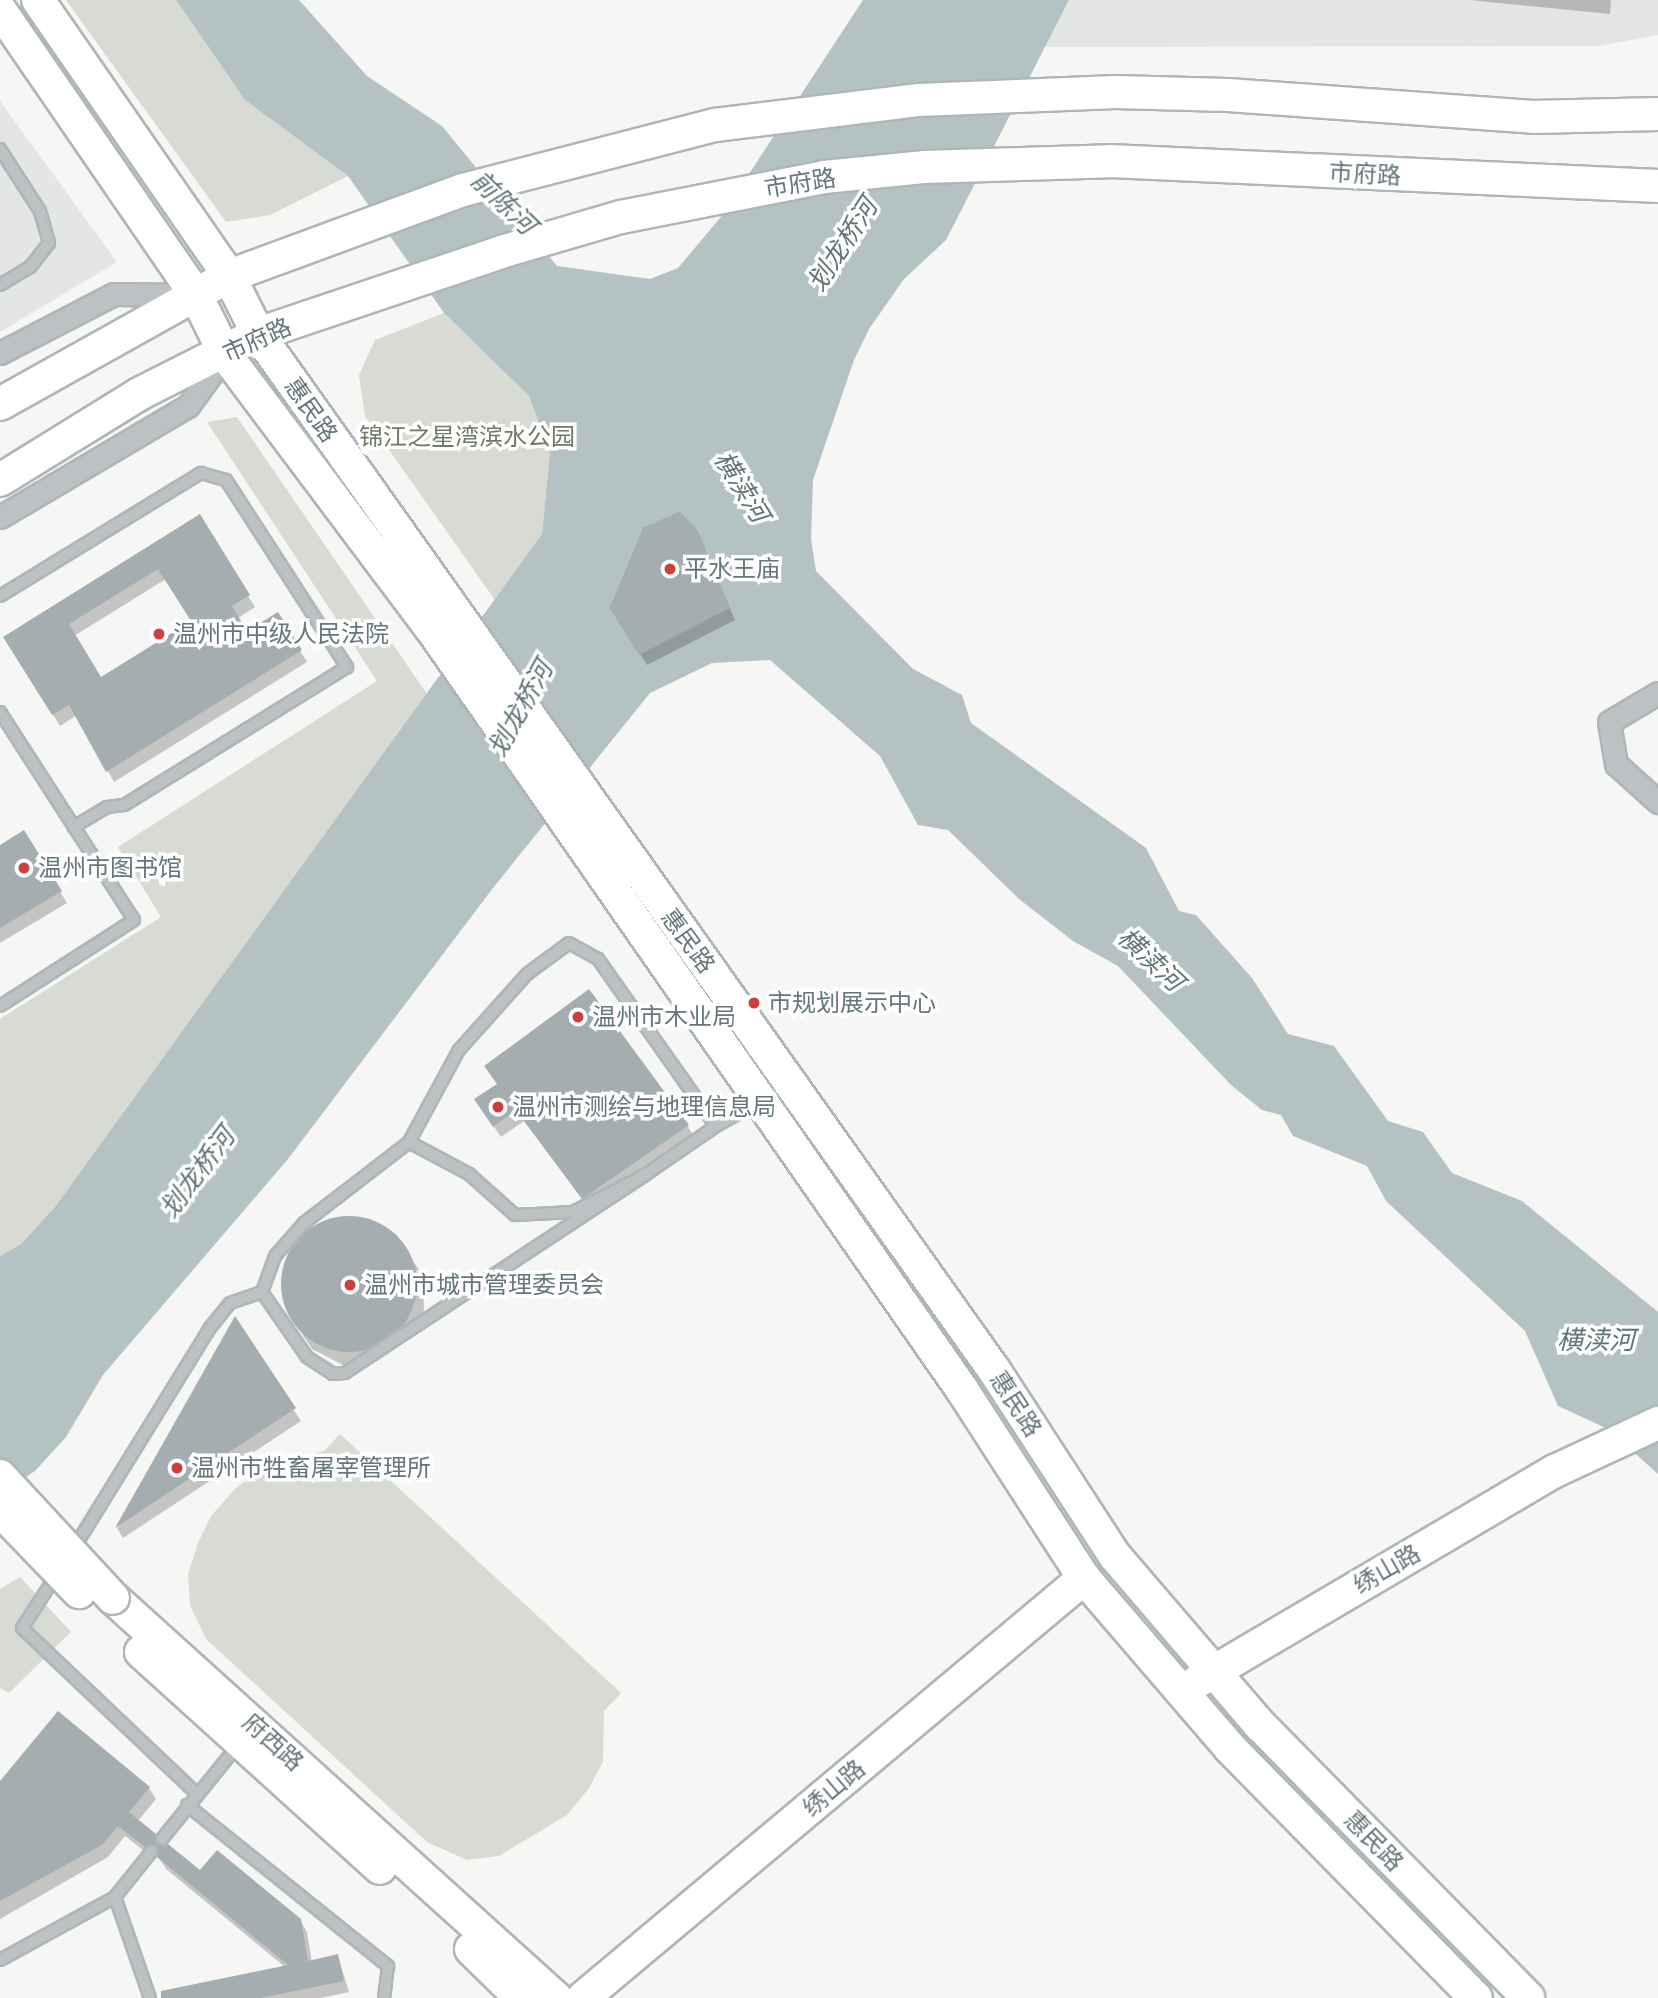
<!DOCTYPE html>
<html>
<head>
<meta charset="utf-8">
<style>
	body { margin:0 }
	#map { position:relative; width:1658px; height:1998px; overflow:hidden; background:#f6f6f4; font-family:Jost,"Noto Sans SC",sans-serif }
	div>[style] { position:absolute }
	.built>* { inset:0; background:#e4e6e4 }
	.green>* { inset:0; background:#d8dbd4 }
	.water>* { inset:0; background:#b4c2c3 }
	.shadow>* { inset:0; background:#0003 }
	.building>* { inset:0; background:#a4aeb0 }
	.round { border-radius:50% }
	.roads { filter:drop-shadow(2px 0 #aeb6b8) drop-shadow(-2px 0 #aeb6b8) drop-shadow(0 2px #aeb6b8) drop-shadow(0 -2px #aeb6b8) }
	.lane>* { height:10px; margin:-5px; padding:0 5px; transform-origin:5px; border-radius:5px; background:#bcc1c3 }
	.street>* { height:21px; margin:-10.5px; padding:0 10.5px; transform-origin:10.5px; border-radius:10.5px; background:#bcc1c3 }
	.secondary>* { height:32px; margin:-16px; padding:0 16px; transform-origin:16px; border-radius:16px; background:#fff }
	.bridges { filter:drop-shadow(2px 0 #aeb6b8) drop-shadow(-2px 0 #aeb6b8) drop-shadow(0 2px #aeb6b8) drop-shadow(0 -2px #aeb6b8) }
	.secondary-bridge>* { height:32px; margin:-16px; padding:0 16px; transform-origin:16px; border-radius:16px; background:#fff }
	.dots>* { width:19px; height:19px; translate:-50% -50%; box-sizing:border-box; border:4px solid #fff; border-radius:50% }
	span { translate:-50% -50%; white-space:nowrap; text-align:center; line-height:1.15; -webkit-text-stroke:7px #fff; paint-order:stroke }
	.street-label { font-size:24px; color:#65777b }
	.park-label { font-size:24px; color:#6f7967 }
	.poi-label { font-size:24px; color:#65777b }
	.left { translate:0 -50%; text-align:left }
	.water-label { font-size:26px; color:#607676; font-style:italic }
</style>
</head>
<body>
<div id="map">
	<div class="built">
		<i style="clip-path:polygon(1069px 0,1658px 0,1658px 35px,1599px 46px,1043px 47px)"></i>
		<i style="clip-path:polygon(0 101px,117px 262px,0 332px)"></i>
	</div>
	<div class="green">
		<i style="clip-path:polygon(66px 0,176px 0,245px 100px,348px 176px,270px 215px,226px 222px)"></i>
		<i style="clip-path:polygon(444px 313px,529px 396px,550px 452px,542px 534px,495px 600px,365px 416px,359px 375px,375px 340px)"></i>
		<i style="clip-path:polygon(237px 417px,427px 694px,55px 1207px,21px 1244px,0 1256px,0 1019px,161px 917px,118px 847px,377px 681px,207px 422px)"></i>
		<i style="clip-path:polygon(340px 1434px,621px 1693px,604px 1711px,603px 1762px,589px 1788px,567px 1815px,499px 1856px,467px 1860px,427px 1842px,206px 1639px,190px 1605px,188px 1574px,198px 1543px,211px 1516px,235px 1489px,265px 1466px,324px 1451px)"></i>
		<i style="clip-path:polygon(20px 1577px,71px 1632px,9px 1693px,0 1688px,0 1589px)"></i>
	</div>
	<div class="water">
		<i style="clip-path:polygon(evenodd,176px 0,299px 0,367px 76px,442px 126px,557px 266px,650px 279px,678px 268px,720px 218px,863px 0,1069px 0,946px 240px,904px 279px,869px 329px,854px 360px,813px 480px,811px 539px,816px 571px,913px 669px,962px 695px,971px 723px,1146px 848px,1179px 911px,1196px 915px,1252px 978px,1288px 1034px,1334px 1046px,1388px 1121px,1423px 1132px,1452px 1173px,1522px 1201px,1658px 1312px,1658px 1474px,1608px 1429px,1558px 1406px,1525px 1331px,1386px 1201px,1367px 1166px,1293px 1136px,1281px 1115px,1262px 1110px,1231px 1085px,1118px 966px,1073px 941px,1019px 899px,948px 830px,918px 825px,880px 756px,770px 660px,712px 663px,650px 693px,493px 888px,288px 1159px,103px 1375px,66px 1437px,35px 1471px,0 1494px,0 1256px,21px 1244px,55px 1207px,542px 534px,550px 452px,529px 396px,444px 313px,348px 176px,245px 100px,176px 0,680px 511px,698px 530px,729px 608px,639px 654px,609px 608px,643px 527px,680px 511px)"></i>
	</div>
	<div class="shadow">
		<i style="clip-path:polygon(1469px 0,1611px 0,1610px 14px)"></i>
		<i style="clip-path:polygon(evenodd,199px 517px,255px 607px,238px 618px,247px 633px,277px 614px,307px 662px,114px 782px,77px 715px,60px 726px,12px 648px,199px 517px,166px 579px,193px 622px,101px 679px,74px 636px,166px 579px)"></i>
		<i style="clip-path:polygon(696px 531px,735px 620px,647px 665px,618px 620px)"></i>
		<i style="clip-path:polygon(24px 832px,67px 903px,0 943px,0 847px)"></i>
		<i style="clip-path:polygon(476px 1100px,687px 1125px,694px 1137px,590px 1209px,524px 1121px,501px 1137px)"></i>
		<i style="clip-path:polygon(364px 1218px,396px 1234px,415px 1264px,423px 1276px,424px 1312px,412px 1335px,369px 1363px,343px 1365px,312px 1349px,292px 1319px,285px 1306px,283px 1271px,307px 1234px,329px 1220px)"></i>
		<i style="clip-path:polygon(235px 1320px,301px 1421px,123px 1538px,117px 1528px)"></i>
		<i style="clip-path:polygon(0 1784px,149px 1788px,156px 1799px,138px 1821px,161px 1846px,200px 1873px,300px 1920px,307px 1932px,312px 1962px,338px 1956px,349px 1992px,321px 1998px,182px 1998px,285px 1967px,166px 1869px,159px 1858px,153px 1858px,125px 1836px,108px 1857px,0 1919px)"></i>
	</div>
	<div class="building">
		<i style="clip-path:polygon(680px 511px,698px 530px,730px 608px,639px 655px,609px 608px,643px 527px)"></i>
		<i style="clip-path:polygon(evenodd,200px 514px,250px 595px,232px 606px,247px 631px,278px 612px,302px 650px,106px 772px,69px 705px,52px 715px,3px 637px,200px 514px,158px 569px,191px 621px,101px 677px,69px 624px,158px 569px)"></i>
		<i style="clip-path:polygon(24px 830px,62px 891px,0 928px,0 845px)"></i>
		<i style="clip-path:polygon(589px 989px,689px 1125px,582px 1199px,516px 1110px,493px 1127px,474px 1099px,497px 1084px,484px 1066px)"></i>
		<i class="round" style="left:281px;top:1216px;width:136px;height:136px"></i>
		<i style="clip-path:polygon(235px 1316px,296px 1408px,115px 1528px)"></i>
		<i style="clip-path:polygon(58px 1711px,150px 1787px,129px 1812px,156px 1834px,157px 1845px,168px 1844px,200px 1870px,217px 1850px,301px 1919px,308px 1961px,338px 1954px,344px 1981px,260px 1998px,161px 1998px,161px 1991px,288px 1965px,157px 1857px,156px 1846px,145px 1847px,118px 1826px,102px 1845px,0 1901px,0 1781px)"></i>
	</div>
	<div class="roads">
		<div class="lane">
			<i style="left:0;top:149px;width:74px;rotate:57.2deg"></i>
			<i style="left:40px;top:211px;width:33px;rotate:74deg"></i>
			<i style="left:49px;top:243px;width:31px;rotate:128deg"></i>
			<i style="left:30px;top:267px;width:35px;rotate:149deg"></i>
			<i style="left:0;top:596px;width:236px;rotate:-31.5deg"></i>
			<i style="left:201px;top:473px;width:26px;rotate:16deg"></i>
			<i style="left:226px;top:480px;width:223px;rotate:57.1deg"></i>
			<i style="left:347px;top:667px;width:262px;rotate:148.2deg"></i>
			<i style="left:124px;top:805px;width:17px;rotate:173deg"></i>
			<i style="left:107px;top:807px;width:39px;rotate:149deg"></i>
			<i style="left:0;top:712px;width:247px;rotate:57.2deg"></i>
			<i style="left:134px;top:920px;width:159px;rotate:147.3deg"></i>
			<i style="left:409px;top:1142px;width:105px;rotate:-61.5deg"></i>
			<i style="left:459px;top:1050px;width:102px;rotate:-48.2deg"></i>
			<i style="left:527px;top:974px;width:52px;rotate:-36.4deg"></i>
			<i style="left:569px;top:943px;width:33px;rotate:29deg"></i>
			<i style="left:598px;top:959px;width:204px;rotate:54.8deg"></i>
			<i style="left:645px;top:1175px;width:359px;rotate:146.6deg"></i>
			<i style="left:345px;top:1373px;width:12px;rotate:175deg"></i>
			<i style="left:333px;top:1374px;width:31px;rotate:-147deg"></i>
			<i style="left:307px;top:1357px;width:79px;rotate:-124.7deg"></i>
			<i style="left:262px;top:1292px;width:38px;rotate:-70deg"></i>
			<i style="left:275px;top:1256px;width:44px;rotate:-48.7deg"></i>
			<i style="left:304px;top:1223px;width:133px;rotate:-37.6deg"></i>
			<i style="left:409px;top:1142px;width:68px;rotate:28.1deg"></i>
			<i style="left:469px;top:1174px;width:62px;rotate:41.7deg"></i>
			<i style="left:515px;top:1215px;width:58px;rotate:-3deg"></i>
			<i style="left:573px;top:1212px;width:81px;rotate:-27.2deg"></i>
			<i style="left:645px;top:1175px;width:86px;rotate:-34.6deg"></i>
			<i style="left:716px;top:1126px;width:82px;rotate:-29.1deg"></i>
			<i style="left:74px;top:1548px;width:257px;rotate:-58.3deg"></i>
			<i style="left:209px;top:1329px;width:33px;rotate:-51deg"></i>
			<i style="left:230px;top:1303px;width:34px;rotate:-19deg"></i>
			<i style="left:57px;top:1574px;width:64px;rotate:122.9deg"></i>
			<i style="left:22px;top:1628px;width:240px;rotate:43.5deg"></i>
			<i style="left:187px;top:1805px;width:258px;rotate:38.7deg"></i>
			<i style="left:388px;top:1966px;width:32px;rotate:97deg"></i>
			<i style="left:162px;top:1839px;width:122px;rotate:-51deg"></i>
			<i style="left:115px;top:1897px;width:107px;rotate:70.9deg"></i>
			<i style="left:0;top:1960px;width:131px;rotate:-28.7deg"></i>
			<i style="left:115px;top:1897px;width:58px;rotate:-51.3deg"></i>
		</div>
		<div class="street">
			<i style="left:0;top:353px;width:128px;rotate:-27.4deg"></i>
			<i style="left:114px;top:294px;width:77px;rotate:0.7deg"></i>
			<i style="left:0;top:517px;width:218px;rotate:-30.6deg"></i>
			<i style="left:188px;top:406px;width:63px;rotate:-54deg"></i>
			<i style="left:1658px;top:693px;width:57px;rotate:149.4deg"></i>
			<i style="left:1609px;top:722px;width:43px;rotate:80.5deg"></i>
			<i style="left:1616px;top:764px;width:57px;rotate:42.1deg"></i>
		</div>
		<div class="secondary">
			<i style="left:38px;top:0;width:336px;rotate:55.3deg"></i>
			<i style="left:229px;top:276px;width:65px;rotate:63.4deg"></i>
			<i style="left:258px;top:334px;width:1271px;rotate:54.61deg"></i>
			<i style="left:994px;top:1370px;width:222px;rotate:57deg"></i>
			<i style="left:1115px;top:1556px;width:223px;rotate:49.4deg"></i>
			<i style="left:1260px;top:1725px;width:383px;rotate:45.5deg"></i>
			<i style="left:0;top:10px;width:346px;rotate:55.5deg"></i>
			<i style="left:196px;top:295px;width:66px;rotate:63.8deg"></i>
			<i style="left:225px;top:354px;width:343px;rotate:53.1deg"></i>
			<i style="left:431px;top:628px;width:930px;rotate:55.11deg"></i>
			<i style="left:963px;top:1391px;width:223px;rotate:57.1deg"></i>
			<i style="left:1084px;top:1578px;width:224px;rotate:49.3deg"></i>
			<i style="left:1230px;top:1748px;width:351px;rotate:45.5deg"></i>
			<i style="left:0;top:404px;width:262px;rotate:-29.2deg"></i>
			<i style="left:229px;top:276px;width:249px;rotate:-20.2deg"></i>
			<i style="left:463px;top:190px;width:260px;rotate:-14.5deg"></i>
			<i style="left:715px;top:125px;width:206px;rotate:-7deg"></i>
			<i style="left:919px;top:100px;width:197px;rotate:-2.3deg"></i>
			<i style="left:1116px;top:92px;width:112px;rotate:1.5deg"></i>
			<i style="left:1228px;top:95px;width:306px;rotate:4.1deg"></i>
			<i style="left:1533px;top:117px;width:125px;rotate:-1.4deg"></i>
			<i style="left:0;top:480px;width:163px;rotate:-31.7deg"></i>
			<i style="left:139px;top:394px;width:133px;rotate:-26.8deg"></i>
			<i style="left:258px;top:334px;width:256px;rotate:-18.6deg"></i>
			<i style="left:501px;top:252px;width:125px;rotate:-16.3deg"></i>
			<i style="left:621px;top:217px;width:207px;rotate:-11.1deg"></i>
			<i style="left:824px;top:177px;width:100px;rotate:-5.7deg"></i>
			<i style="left:924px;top:167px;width:186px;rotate:-1.8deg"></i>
			<i style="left:1110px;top:161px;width:549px;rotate:2.61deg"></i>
			<i style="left:113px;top:1598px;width:597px;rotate:42.08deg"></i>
			<i style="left:141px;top:1652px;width:322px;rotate:42.1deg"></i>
			<i style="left:1198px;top:1681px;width:414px;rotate:-30.5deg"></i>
			<i style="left:1555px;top:1471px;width:114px;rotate:-25deg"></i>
			<i style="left:471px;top:1949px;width:70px;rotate:44.4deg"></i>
			<i style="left:583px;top:1998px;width:654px;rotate:-39.97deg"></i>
		</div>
	</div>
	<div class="bridges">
		<div class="secondary-bridge">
			<i style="left:0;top:1476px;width:166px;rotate:47.2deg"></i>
			<i style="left:0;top:1510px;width:114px;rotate:46.1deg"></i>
		</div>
	</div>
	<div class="dots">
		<i style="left:670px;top:569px;background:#cd3f3d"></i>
		<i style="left:159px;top:634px;background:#cd3f3d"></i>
		<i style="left:24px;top:868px;background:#cd3f3d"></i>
		<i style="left:754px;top:1003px;background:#cd3f3d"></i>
		<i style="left:578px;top:1017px;background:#cd3f3d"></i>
		<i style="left:498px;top:1107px;background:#cd3f3d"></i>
		<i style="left:350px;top:1285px;background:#cd3f3d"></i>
		<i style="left:177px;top:1468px;background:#cd3f3d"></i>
	</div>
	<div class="street-label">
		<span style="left:1365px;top:174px;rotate:3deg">市府路</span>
		<span style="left:800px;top:183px;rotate:-9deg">市府路</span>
		<span style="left:257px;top:340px;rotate:-24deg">市府路</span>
		<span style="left:311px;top:410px;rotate:55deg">惠民路</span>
		<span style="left:688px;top:941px;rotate:54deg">惠民路</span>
		<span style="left:1016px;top:1404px;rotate:57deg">惠民路</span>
		<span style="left:1387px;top:1569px;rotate:-30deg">绣山路</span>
		<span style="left:273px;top:1742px;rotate:42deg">府西路</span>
		<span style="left:834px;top:1788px;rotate:-40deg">绣山路</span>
		<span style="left:1374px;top:1841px;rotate:46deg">惠民路</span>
	</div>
	<div class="park-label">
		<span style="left:467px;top:437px">锦江之星湾滨水公园</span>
	</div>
	<div class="poi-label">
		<span class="left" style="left:684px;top:569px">平水王庙</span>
		<span class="left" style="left:173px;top:634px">温州市中级人民法院</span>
		<span class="left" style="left:38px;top:868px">温州市图书馆</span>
		<span class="left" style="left:768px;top:1003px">市规划展示中心</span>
		<span class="left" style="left:592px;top:1017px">温州市木业局</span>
		<span class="left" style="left:512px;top:1107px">温州市测绘与地理信息局</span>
		<span class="left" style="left:364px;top:1285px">温州市城市管理委员会</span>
		<span class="left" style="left:191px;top:1468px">温州市牲畜屠宰管理所</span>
	</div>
	<div class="water-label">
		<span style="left:503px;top:203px;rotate:44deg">前陈河</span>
		<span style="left:843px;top:245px;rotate:-57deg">划龙桥河</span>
		<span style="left:741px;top:487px;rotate:58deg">横渎河</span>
		<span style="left:521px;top:709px;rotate:-61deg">划龙桥河</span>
		<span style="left:1150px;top:960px;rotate:43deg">横渎河</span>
		<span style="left:198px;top:1173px;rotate:-53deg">划龙桥河</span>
		<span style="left:1596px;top:1341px">横渎河</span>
	</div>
</div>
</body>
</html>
